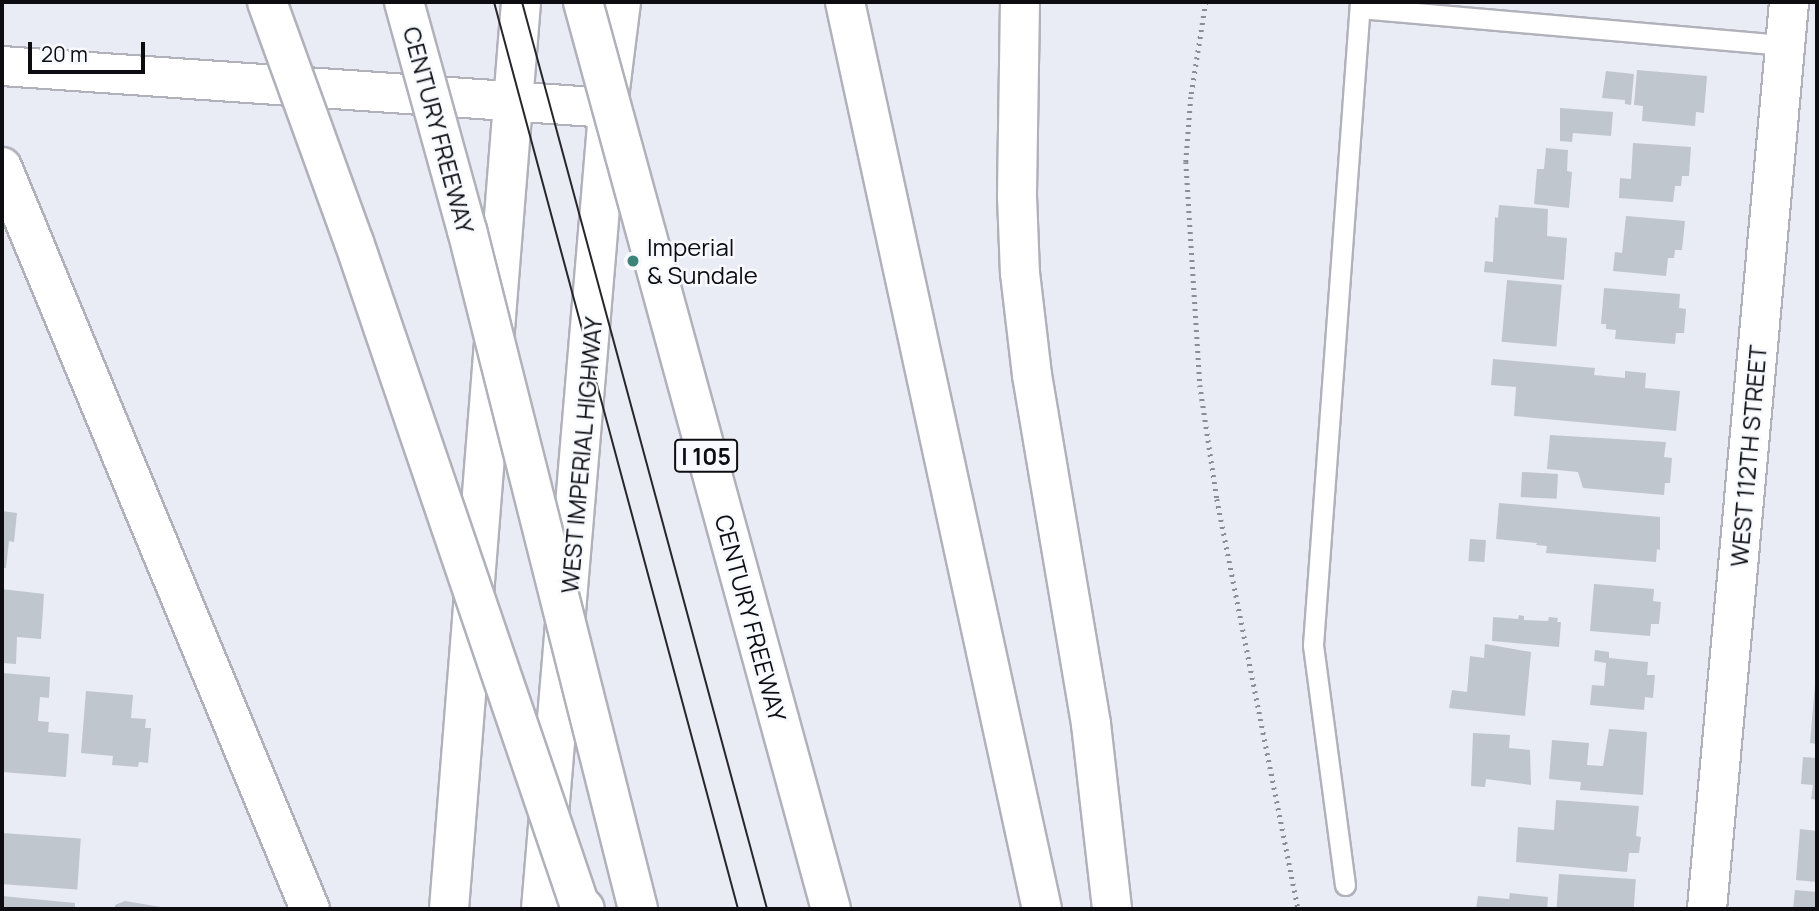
<!DOCTYPE html>
<html>
<head>
<meta charset="utf-8">
<style>
	body { margin:0 }
	#map { position:relative; width:1819px; height:911px; overflow:hidden; background:#e9ebf5; font-family:Manrope,sans-serif }
	div>[style] { position:absolute }
	.building>* { inset:0; background:#c0c6ce; transform-origin:0 0 }
	.path>* { height:4.5px; margin-top:-2.25px; transform-origin:0; background:repeating-linear-gradient(90deg,#8b8c94 0 2px,transparent 0 7px) }
	.roads { filter:drop-shadow(2px 0 #b0b1ba) drop-shadow(-2px 0 #b0b1ba) drop-shadow(0 2px #b0b1ba) drop-shadow(0 -2px #b0b1ba) }
	.service>* { height:19px; margin:-9.5px; padding:0 9.5px; transform-origin:9.5px; border-radius:9.5px; background:#fff }
	.minor>* { height:38px; margin:-19px; padding:0 19px; transform-origin:19px; border-radius:19px; background:#fff }
	.primary>* { height:38px; margin:-19px; padding:0 19px; transform-origin:19px; border-radius:19px; background:#fff }
	.motorway>* { height:38px; margin:-19px; padding:0 19px; transform-origin:19px; border-radius:19px; background:#fff }
	.tram>* { height:2px; margin:-1px; padding:0 1px; transform-origin:1px; border-radius:1px; background:#26262b }
	.bridges { filter:drop-shadow(2px 0 #b0b1ba) drop-shadow(-2px 0 #b0b1ba) drop-shadow(0 2px #b0b1ba) drop-shadow(0 -2px #b0b1ba) }
	.motorway-bridge>* { height:38px; margin:-19px; padding:0 19px; transform-origin:19px; border-radius:19px; background:#fff }
	.dots>* { width:19px; height:19px; translate:-50% -50%; box-sizing:border-box; border:4px solid #f8f9fe; border-radius:50% }
	span { translate:-50% -50%; white-space:nowrap; text-align:center; line-height:1.15; -webkit-text-stroke:5px #f8f9fe; paint-order:stroke }
	.shield-label span { padding:2px 5px; background:#f8f9fe; border:2px solid; border-radius:5px; -webkit-text-stroke-width:0 }
	.shield-label { font-size:23px; color:#0d0d11; font-weight:700 }
	.street-label { font-size:24px; color:#0d0d11 }
	.poi-label { font-size:24px; color:#0d0d11 }
	.left { translate:0 -50%; text-align:left }
	.frame { position:absolute; inset:0; border:4px solid #0d0d11; pointer-events:none }
	.scale { position:absolute; left:28px; top:42px; width:117px; height:32px; box-sizing:border-box; border:4px solid #0d0d11; border-top:0; padding-left:9px; font-size:21px; line-height:24px; white-space:nowrap; color:#0d0d11; -webkit-text-stroke:5px #f8f9fe; paint-order:stroke }
</style>
</head>
<body>
<div id="map">
	<div class="building">
		<i style="clip-path:polygon(1637px 70px,1707px 76px,1704px 113px,1696px 112px,1695px 126px,1642px 121px,1643px 106px,1634px 105px)"></i>
		<i style="clip-path:polygon(1606px 71px,1634px 74px,1631px 105px,1625px 104px,1625px 100px,1602px 98px)"></i>
		<i style="clip-path:polygon(1560px 108px,1613px 112px,1611px 136px,1573px 133px,1572px 142px,1560px 141px)"></i>
		<i style="clip-path:polygon(1633px 143px,1691px 147px,1689px 176px,1682px 176px,1681px 186px,1675px 186px,1673px 202px,1619px 198px,1620px 178px,1631px 179px)"></i>
		<i style="clip-path:polygon(1546px 148px,1568px 150px,1567px 171px,1572px 172px,1569px 208px,1534px 204px,1537px 169px,1544px 169px)"></i>
		<i style="clip-path:polygon(1499px 205px,1548px 209px,1547px 236px,1567px 238px,1564px 280px,1484px 272px,1485px 261px,1493px 262px,1495px 217px,1498px 218px)"></i>
		<i style="clip-path:polygon(1626px 216px,1685px 221px,1682px 250px,1675px 250px,1674px 258px,1668px 258px,1666px 276px,1613px 271px,1615px 252px,1622px 253px)"></i>
		<i style="left:1507px;top:280px;width:55px;height:62px;rotate:5deg"></i>
		<i style="clip-path:polygon(1604px 288px,1680px 294px,1679px 308px,1686px 309px,1684px 333px,1676px 333px,1675px 344px,1615px 339px,1616px 330px,1606px 329px,1606px 324px,1601px 324px)"></i>
		<i style="clip-path:polygon(1493px 359px,1595px 368px,1594px 375px,1625px 378px,1625px 371px,1646px 373px,1645px 388px,1680px 391px,1676px 431px,1514px 416px,1516px 387px,1491px 385px)"></i>
		<i style="clip-path:polygon(1550px 435px,1666px 442px,1664px 457px,1672px 458px,1670px 483px,1665px 483px,1664px 495px,1583px 488px,1578px 472px,1547px 469px)"></i>
		<i style="left:1522px;top:472px;width:36px;height:25px;rotate:3deg"></i>
		<i style="clip-path:polygon(1499px 503px,1660px 517px,1660px 550px,1657px 549px,1656px 562px,1546px 553px,1547px 546px,1536px 545px,1537px 543px,1496px 539px)"></i>
		<i style="clip-path:polygon(2px 511px,17px 513px,14px 542px,9px 541px,6px 568px,2px 568px)"></i>
		<i style="left:1470px;top:539px;width:16px;height:22px;rotate:4deg"></i>
		<i style="clip-path:polygon(1594px 584px,1654px 589px,1653px 601px,1661px 602px,1659px 624px,1651px 624px,1650px 636px,1590px 631px)"></i>
		<i style="clip-path:polygon(2px 589px,44px 594px,41px 639px,17px 637px,16px 664px,2px 663px)"></i>
		<i style="clip-path:polygon(1519px 615px,1524px 616px,1524px 620px,1548px 621px,1549px 617px,1558px 618px,1557px 622px,1561px 622px,1559px 647px,1492px 641px,1493px 617px,1518px 619px)"></i>
		<i style="clip-path:polygon(1485px 644px,1531px 652px,1525px 716px,1449px 708px,1452px 690px,1467px 692px,1470px 656px,1484px 658px)"></i>
		<i style="clip-path:polygon(1595px 650px,1609px 652px,1609px 658px,1648px 662px,1647px 675px,1655px 675px,1653px 698px,1645px 697px,1644px 710px,1590px 705px,1592px 685px,1604px 686px,1606px 663px,1594px 661px)"></i>
		<i style="clip-path:polygon(2px 673px,50px 677px,49px 698px,40px 697px,38px 721px,49px 722px,48px 732px,69px 734px,66px 777px,2px 772px)"></i>
		<i style="clip-path:polygon(1815px 685px,1817px 685px,1817px 744px,1810px 743px)"></i>
		<i style="clip-path:polygon(86px 691px,133px 695px,131px 718px,146px 719px,145px 728px,151px 728px,148px 763px,139px 762px,138px 767px,112px 765px,113px 756px,81px 753px)"></i>
		<i style="clip-path:polygon(1609px 729px,1647px 732px,1643px 795px,1580px 790px,1581px 782px,1549px 779px,1552px 740px,1589px 743px,1587px 765px,1603px 766px)"></i>
		<i style="clip-path:polygon(1473px 733px,1510px 735px,1509px 748px,1530px 750px,1531px 785px,1486px 779px,1485px 787px,1471px 786px)"></i>
		<i style="clip-path:polygon(1803px 757px,1817px 758px,1817px 800px,1811px 799px,1813px 785px,1801px 784px)"></i>
		<i style="clip-path:polygon(1556px 800px,1639px 806px,1636px 836px,1641px 837px,1639px 853px,1629px 853px,1627px 872px,1516px 862px,1518px 827px,1554px 830px)"></i>
		<i style="clip-path:polygon(1800px 829px,1817px 831px,1817px 882px,1796px 880px)"></i>
		<i style="left:2px;top:833px;width:79px;height:51px;rotate:4deg"></i>
		<i style="left:1559px;top:874px;width:77px;height:33px;rotate:4deg"></i>
		<i style="clip-path:polygon(1795px 890px,1817px 892px,1817px 909px,1793px 909px)"></i>
		<i style="clip-path:polygon(1510px 893px,1548px 897px,1547px 909px,1476px 909px,1478px 896px,1509px 899px)"></i>
		<i style="clip-path:polygon(2px 896px,75px 903px,75px 909px,2px 909px)"></i>
		<i style="clip-path:polygon(125px 901px,161px 907px,161px 909px,115px 909px,115px 905px)"></i>
	</div>
	<div class="path">
		<i style="left:1206px;top:2px;width:96px;rotate:99deg"></i>
		<i style="left:1191px;top:97px;width:65px;rotate:94.4deg"></i>
		<i style="left:1186px;top:162px;width:223px;rotate:86.4deg"></i>
		<i style="left:1200px;top:385px;width:115px;rotate:81.5deg"></i>
		<i style="left:1217px;top:499px;width:418px;rotate:78.8deg"></i>
	</div>
	<div class="roads">
		<div class="service">
			<i style="left:1360px;top:8px;width:428px;rotate:5deg"></i>
			<i style="left:1345px;top:885px;width:242px;rotate:-97.6deg"></i>
			<i style="left:1313px;top:645px;width:645px;rotate:-85.82deg"></i>
		</div>
		<div class="minor">
			<i style="left:2px;top:66px;width:608px;rotate:3.96deg"></i>
			<i style="left:1707px;top:909px;width:911px;rotate:-84.83deg"></i>
		</div>
		<div class="primary">
			<i style="left:449px;top:909px;width:910px;rotate:-85.46deg"></i>
			<i style="left:541px;top:909px;width:823px;rotate:-85.19deg"></i>
			<i style="left:610px;top:89px;width:88px;rotate:-82.8deg"></i>
		</div>
		<div class="motorway">
			<i style="left:845px;top:2px;width:928px;rotate:77.75deg"></i>
			<i style="left:1020px;top:2px;width:194px;rotate:90.9deg"></i>
			<i style="left:1017px;top:196px;width:77px;rotate:87.8deg"></i>
			<i style="left:1020px;top:273px;width:103px;rotate:83.3deg"></i>
			<i style="left:1032px;top:375px;width:354px;rotate:80.4deg"></i>
			<i style="left:1091px;top:724px;width:186px;rotate:83.5deg"></i>
			<i style="left:2px;top:167px;width:803px;rotate:67.46deg"></i>
		</div>
	</div>
	<div class="tram">
		<i style="left:494px;top:2px;width:939px;rotate:74.94deg"></i>
		<i style="left:522px;top:2px;width:940px;rotate:74.88deg"></i>
	</div>
	<div class="bridges">
		<div class="motorway-bridge">
			<i style="left:267px;top:2px;width:255px;rotate:70.1deg"></i>
			<i style="left:354px;top:242px;width:698px;rotate:71.2deg"></i>
			<i style="left:579px;top:903px;width:8px;rotate:45deg"></i>
			<i style="left:404px;top:2px;width:237px;rotate:74.6deg"></i>
			<i style="left:467px;top:230px;width:700px;rotate:75.86deg"></i>
			<i style="left:583px;top:2px;width:940px;rotate:74.71deg"></i>
		</div>
	</div>
	<div class="dots">
		<i style="left:633px;top:261px;background:#3e8379"></i>
	</div>
	<div class="shield-label">
		<span style="left:706px;top:456px">I 105</span>
	</div>
	<div class="street-label">
		<span style="left:439px;top:130px;rotate:75deg">CENTURY FREEWAY</span>
		<span style="left:581px;top:455px;rotate:-85deg">WEST IMPERIAL HIGHWAY</span>
		<span style="left:1748px;top:456px;rotate:-85deg">WEST 112TH STREET</span>
		<span style="left:751px;top:618px;rotate:75deg">CENTURY FREEWAY</span>
	</div>
	<div class="poi-label">
		<span class="left" style="left:647px;top:261px">Imperial<br>&amp; Sundale</span>
	</div>
	<div class="frame"></div>
	<div class="scale">20 m</div>
</div>
</body>
</html>
